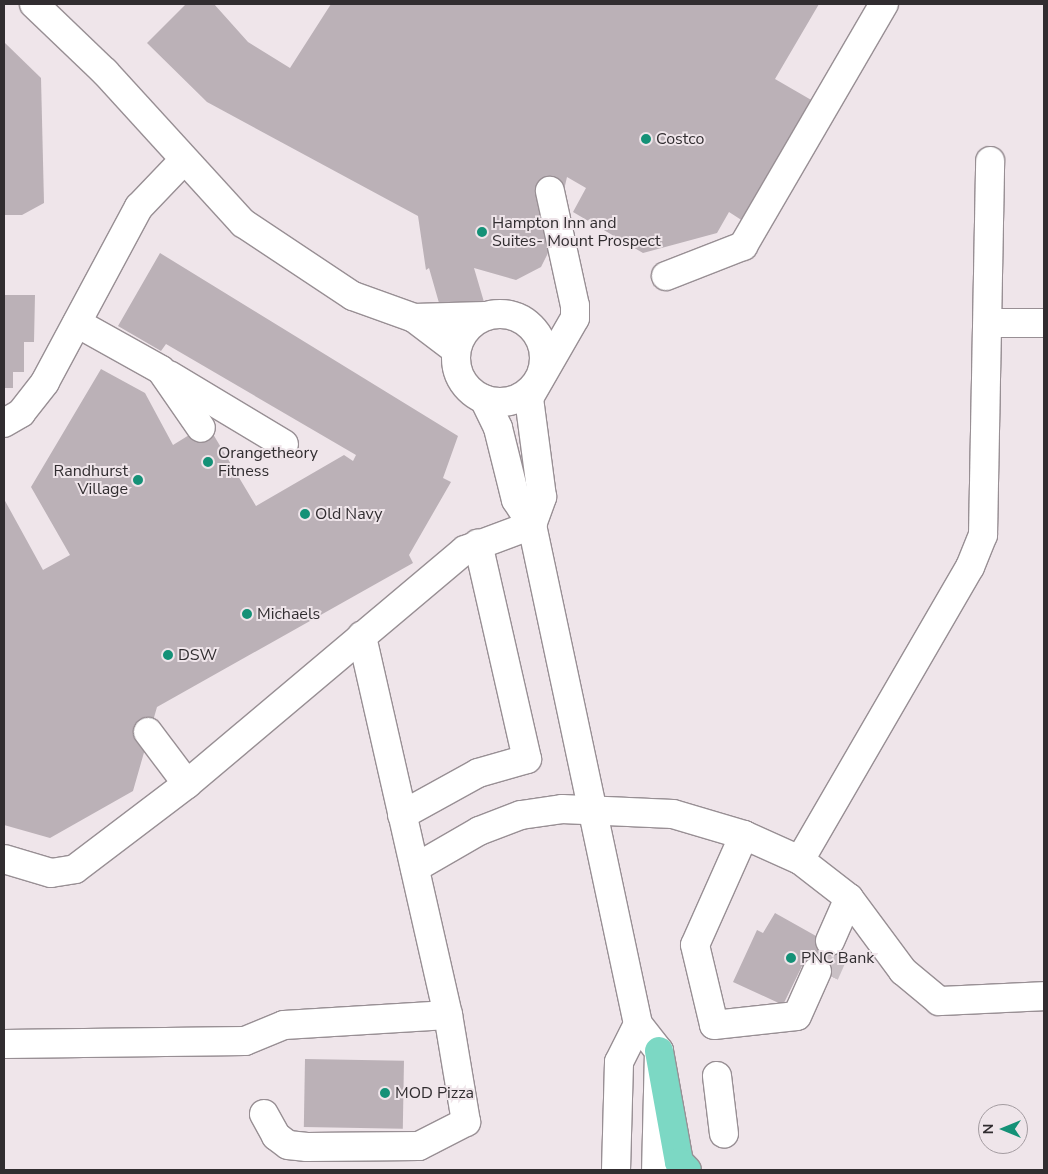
<!DOCTYPE html>
<html>
<head>
<meta charset="utf-8">
<style>
	body { margin:0 }
	#map { position:relative; width:1048px; height:1174px; overflow:hidden; background:#efe5ea; font-family:"Nunito Sans",sans-serif }
	div>[style] { position:absolute }
	.building>* { inset:0; background:#bbb1b7; transform-origin:0 0 }
	.minor-tunnel>* { height:28px; margin-top:-14px; transform-origin:0; background:repeating-linear-gradient(90deg,#c9c0c5 0 28px,transparent 0 42px) }
	.roads { filter:drop-shadow(1px 0 #988f94) drop-shadow(-1px 0 #988f94) drop-shadow(0 1px #988f94) drop-shadow(0 -1px #988f94) }
	.minor>* { height:28px; margin:-14px; padding:0 14px; transform-origin:14px; border-radius:14px; background:#fff }
	.minor>.ring { margin:-14px; padding:0; box-sizing:content-box; background:none; border:28px solid #fff; border-radius:50% }
	.major>* { height:28px; margin:-14px; padding:0 14px; transform-origin:14px; border-radius:14px; background:#7cd8c4 }
	.dots>* { width:14px; height:14px; translate:-50% -50%; box-sizing:border-box; border:2px solid #efe5ea; border-radius:50% }
	span { translate:-50% -50%; white-space:nowrap; text-align:center; line-height:1.15; -webkit-text-stroke:4px #efe5ea; paint-order:stroke }
	.poi-label { font-size:16px; color:#312d30 }
	.left { translate:0 -50%; text-align:left }
	.right { translate:-100% -50%; text-align:right }
	.frame { position:absolute; inset:0; border:5px solid #312d30; pointer-events:none }
	.north { position:absolute; left:978px; top:1104px; width:50px; height:50px; box-sizing:border-box; background:#efe5ea; border:1px solid #a39ba0; border-radius:50%; rotate:270deg; font-size:14px; font-weight:700; line-height:20px; text-align:center; color:#312d30 }
	.north::after { content:''; display:block; margin:auto; width:18px; height:22px; background:#149177; clip-path:polygon(50% 0,100% 100%,50% 72%,0 100%) }
</style>
</head>
<body>
<div id="map">
	<div class="building">
		<i style="clip-path:polygon(186px 4px,214px 4px,248px 42px,290px 68px,331px 4px,819px 4px,775px 79px,813px 101px,743px 221px,729px 212px,717px 233px,643px 253px,573px 212px,586px 188px,567px 177px,551px 247px,541px 267px,516px 280px,474px 268px,484px 302px,439px 303px,429px 268px,426px 270px,418px 216px,207px 102px,147px 43px)"></i>
		<i style="clip-path:polygon(4px 42px,41px 78px,44px 203px,22px 215px,4px 215px)"></i>
		<i style="clip-path:polygon(160px 253px,458px 436px,443px 478px,451px 482px,409px 555px,413px 563px,157px 707px,133px 791px,50px 838px,4px 825px,4px 499px,43px 570px,70px 555px,31px 487px,101px 369px,145px 393px,173px 445px,207px 424px,256px 506px,344px 455px,353px 461px,356px 455px,166px 344px,161px 351px,118px 326px)"></i>
		<i style="clip-path:polygon(4px 295px,35px 295px,34px 342px,24px 342px,24px 372px,13px 372px,13px 388px,4px 388px)"></i>
		<i style="clip-path:polygon(775px 913px,841px 950px,827px 979px,802px 966px,783px 1005px,733px 982px,757px 930px,763px 933px)"></i>
		<i style="left:305px;top:1059px;width:99px;height:68px;rotate:1deg"></i>
	</div>
	<div class="minor-tunnel">
		<i style="left:825px;top:974px;width:32px;rotate:-66deg"></i>
	</div>
	<div class="roads">
		<div class="minor">
			<i style="left:34px;top:4px;width:98px;rotate:43.8deg"></i>
			<i style="left:105px;top:72px;width:205px;rotate:47.6deg"></i>
			<i style="left:243px;top:223px;width:132px;rotate:33.6deg"></i>
			<i style="left:353px;top:296px;width:65px;rotate:19.8deg"></i>
			<i style="left:414px;top:318px;width:53px;rotate:37.3deg"></i>
			<i style="left:666px;top:276px;width:83px;rotate:-21.3deg"></i>
			<i style="left:743px;top:246px;width:280px;rotate:-59.8deg"></i>
			<i class="ring" style="left:456px;top:314px;width:60px;height:60px"></i>
			<i style="left:414px;top:318px;width:71px;rotate:-1.6deg"></i>
			<i style="left:77px;top:323px;width:96px;rotate:29.2deg"></i>
			<i style="left:161px;top:370px;width:70px;rotate:55.4deg"></i>
			<i style="left:988px;top:323px;width:56px"></i>
			<i style="left:169px;top:375px;width:134px;rotate:31deg"></i>
			<i style="left:484px;top:399px;width:32px;rotate:64deg"></i>
			<i style="left:498px;top:428px;width:74px;rotate:76deg"></i>
			<i style="left:516px;top:500px;width:30px;rotate:57deg"></i>
			<i style="left:532px;top:525px;width:510px;rotate:78.01deg"></i>
			<i style="left:638px;top:1024px;width:34px;rotate:52deg"></i>
			<i style="left:659px;top:1051px;width:119px;rotate:91.4deg"></i>
			<i style="left:4px;top:423px;width:20px;rotate:-30deg"></i>
			<i style="left:21px;top:413px;width:39px;rotate:-52deg"></i>
			<i style="left:45px;top:382px;width:199px;rotate:-61.8deg"></i>
			<i style="left:139px;top:207px;width:64px;rotate:-46.3deg"></i>
			<i style="left:532px;top:525px;width:30px;rotate:-70deg"></i>
			<i style="left:542px;top:497px;width:100px;rotate:-97.5deg"></i>
			<i style="left:529px;top:398px;width:92px;rotate:-60.1deg"></i>
			<i style="left:575px;top:318px;width:12px;rotate:-90deg"></i>
			<i style="left:575px;top:306px;width:118px;rotate:-102.3deg"></i>
			<i style="left:148px;top:732px;width:65px;rotate:53.1deg"></i>
			<i style="left:402px;top:815px;width:87px;rotate:-28.9deg"></i>
			<i style="left:478px;top:773px;width:51px;rotate:-15.9deg"></i>
			<i style="left:527px;top:759px;width:221px;rotate:-102.8deg"></i>
			<i style="left:744px;top:835px;width:120px;rotate:114deg"></i>
			<i style="left:695px;top:945px;width:82px;rotate:76.6deg"></i>
			<i style="left:714px;top:1025px;width:83px;rotate:-6.2deg"></i>
			<i style="left:797px;top:1016px;width:49px;rotate:-66deg"></i>
			<i style="left:4px;top:859px;width:49px;rotate:16.6deg"></i>
			<i style="left:51px;top:873px;width:24px;rotate:-9deg"></i>
			<i style="left:75px;top:869px;width:141px;rotate:-37.2deg"></i>
			<i style="left:187px;top:784px;width:363px;rotate:-40.1deg"></i>
			<i style="left:465px;top:550px;width:72px;rotate:-20.5deg"></i>
			<i style="left:800px;top:860px;width:339px;rotate:-59.9deg"></i>
			<i style="left:970px;top:567px;width:35px;rotate:-68deg"></i>
			<i style="left:983px;top:535px;width:374px;rotate:-88.9deg"></i>
			<i style="left:415px;top:868px;width:74px;rotate:-30deg"></i>
			<i style="left:479px;top:831px;width:45px;rotate:-20.9deg"></i>
			<i style="left:521px;top:815px;width:41px;rotate:-8.3deg"></i>
			<i style="left:562px;top:809px;width:111px;rotate:2.6deg"></i>
			<i style="left:673px;top:814px;width:74px;rotate:16.5deg"></i>
			<i style="left:744px;top:835px;width:61px;rotate:24.1deg"></i>
			<i style="left:800px;top:860px;width:62px;rotate:37.8deg"></i>
			<i style="left:849px;top:898px;width:91px;rotate:53.5deg"></i>
			<i style="left:903px;top:971px;width:47px;rotate:39.8deg"></i>
			<i style="left:939px;top:1001px;width:105px;rotate:-2.7deg"></i>
			<i style="left:830px;top:941px;width:47px;rotate:-66.2deg"></i>
			<i style="left:4px;top:1044px;width:241px;rotate:-0.7deg"></i>
			<i style="left:245px;top:1041px;width:42px;rotate:-22.3deg"></i>
			<i style="left:284px;top:1025px;width:164px;rotate:-3.5deg"></i>
			<i style="left:717px;top:1076px;width:58px;rotate:83.1deg"></i>
			<i style="left:264px;top:1114px;width:25px;rotate:61deg"></i>
			<i style="left:276px;top:1136px;width:15px;rotate:37deg"></i>
			<i style="left:288px;top:1145px;width:19px;rotate:6deg"></i>
			<i style="left:307px;top:1147px;width:112px;rotate:-0.5deg"></i>
			<i style="left:419px;top:1146px;width:53px;rotate:-27.1deg"></i>
			<i style="left:466px;top:1122px;width:109px;rotate:-99.5deg"></i>
			<i style="left:448px;top:1015px;width:389px;rotate:-102.8deg"></i>
			<i style="left:616px;top:1170px;width:108px;rotate:-88.4deg"></i>
			<i style="left:619px;top:1062px;width:42px;rotate:-63.4deg"></i>
		</div>
		<div class="major">
			<i style="left:659px;top:1051px;width:113px;rotate:79.8deg"></i>
			<i style="left:679px;top:1162px;width:11px;rotate:45deg"></i>
		</div>
	</div>
	<div class="dots">
		<i style="left:646px;top:139px;background:#149177"></i>
		<i style="left:482px;top:232px;background:#149177"></i>
		<i style="left:208px;top:462px;background:#149177"></i>
		<i style="left:138px;top:480px;background:#149177"></i>
		<i style="left:305px;top:514px;background:#149177"></i>
		<i style="left:247px;top:614px;background:#149177"></i>
		<i style="left:168px;top:655px;background:#149177"></i>
		<i style="left:791px;top:958px;background:#149177"></i>
		<i style="left:385px;top:1093px;background:#149177"></i>
	</div>
	<div class="poi-label">
		<span class="left" style="left:656px;top:139px">Costco</span>
		<span class="left" style="left:492px;top:232px">Hampton Inn and<br>Suites- Mount Prospect</span>
		<span class="left" style="left:218px;top:462px">Orangetheory<br>Fitness</span>
		<span class="right" style="left:128px;top:480px">Randhurst<br>Village</span>
		<span class="left" style="left:315px;top:514px">Old Navy</span>
		<span class="left" style="left:257px;top:614px">Michaels</span>
		<span class="left" style="left:178px;top:655px">DSW</span>
		<span class="left" style="left:801px;top:958px">PNC Bank</span>
		<span class="left" style="left:395px;top:1093px">MOD Pizza</span>
	</div>
	<div class="frame"></div>
	<div class="north">N</div>
</div>
</body>
</html>
